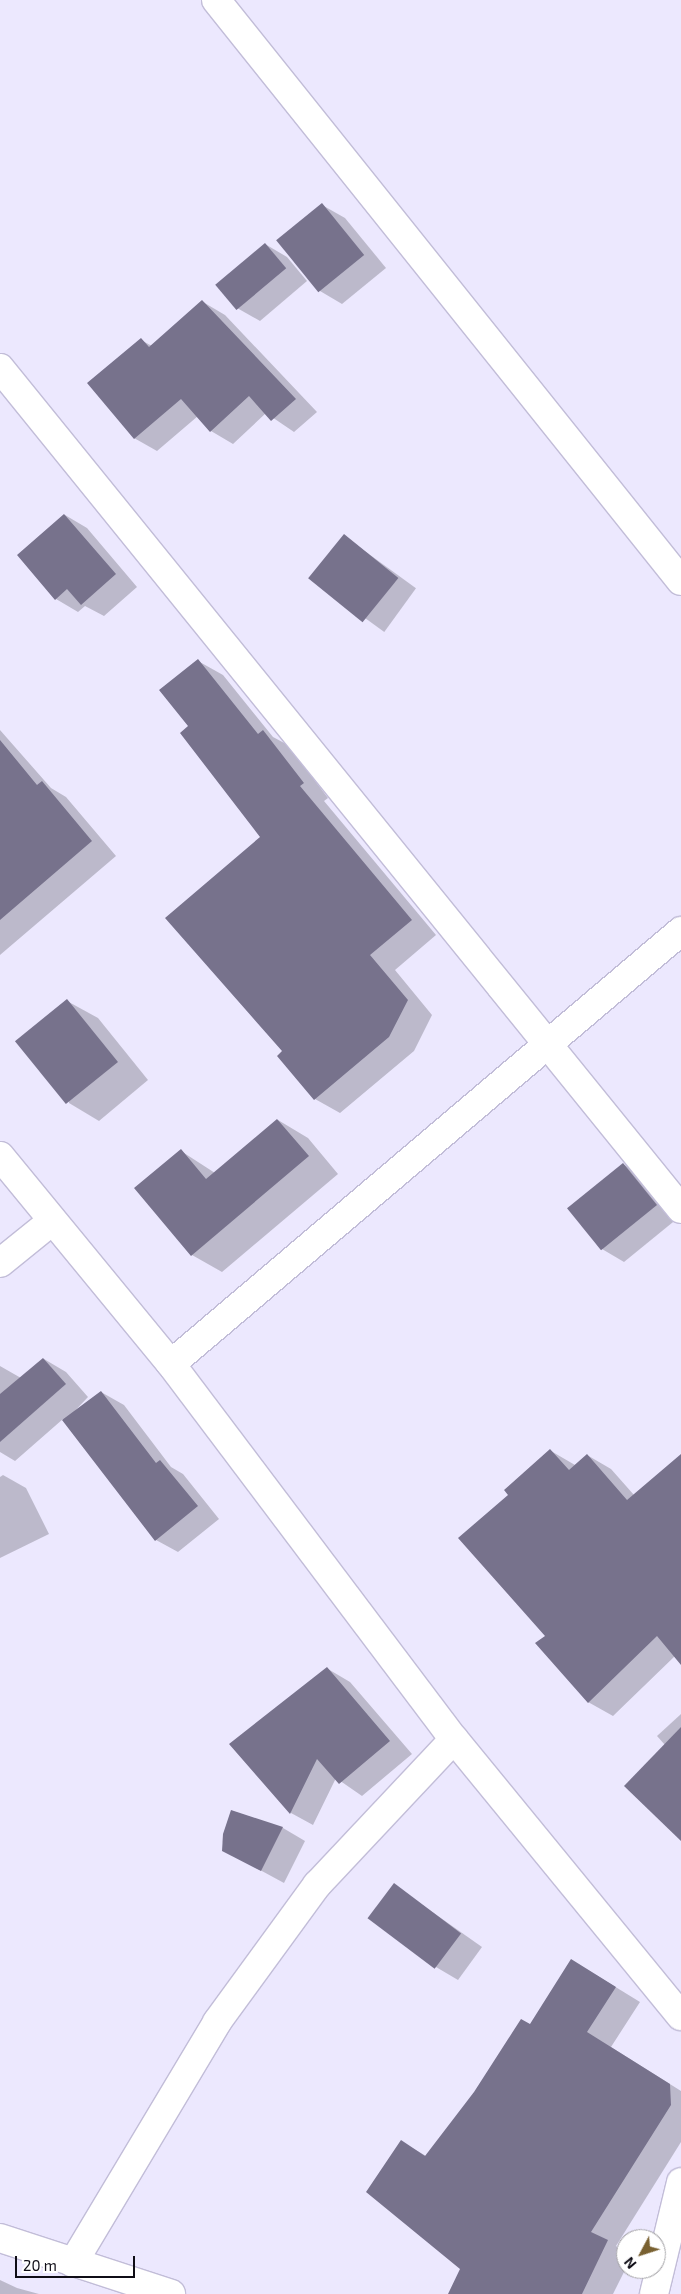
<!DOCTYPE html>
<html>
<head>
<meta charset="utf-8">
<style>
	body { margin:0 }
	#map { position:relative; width:681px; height:2294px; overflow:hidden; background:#ece8fe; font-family:"Exo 2",sans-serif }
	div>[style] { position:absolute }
	.shadow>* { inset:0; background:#0003; transform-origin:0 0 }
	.building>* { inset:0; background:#77728c; transform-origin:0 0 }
	.roads { filter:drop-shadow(1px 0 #c2bdd8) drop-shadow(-1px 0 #c2bdd8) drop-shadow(0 1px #c2bdd8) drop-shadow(0 -1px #c2bdd8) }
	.minor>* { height:28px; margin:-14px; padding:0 14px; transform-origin:14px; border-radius:14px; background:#fff }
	span { translate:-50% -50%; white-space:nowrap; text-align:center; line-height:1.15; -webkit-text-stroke:4px #fff; paint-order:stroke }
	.north { position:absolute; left:616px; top:2229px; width:50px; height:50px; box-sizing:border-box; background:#fff; border:1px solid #9f9ea2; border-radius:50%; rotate:230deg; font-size:14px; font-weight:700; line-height:20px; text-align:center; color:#0f0d16 }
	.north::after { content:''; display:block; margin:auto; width:18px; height:22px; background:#796131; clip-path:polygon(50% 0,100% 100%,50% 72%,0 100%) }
	.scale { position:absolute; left:15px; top:2256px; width:120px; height:22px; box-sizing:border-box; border:2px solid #0f0d16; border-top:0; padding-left:6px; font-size:15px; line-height:18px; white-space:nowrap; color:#0f0d16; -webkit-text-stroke:4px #fff; paint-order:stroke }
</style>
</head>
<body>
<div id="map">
	<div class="shadow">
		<i style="clip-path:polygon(322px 205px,345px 218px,386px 268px,342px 304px,320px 291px)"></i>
		<i style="clip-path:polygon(265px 244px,287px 257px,307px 281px,260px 321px,237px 308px)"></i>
		<i style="clip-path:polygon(203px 302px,225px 315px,317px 412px,294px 432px,266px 413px,233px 444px,211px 431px,198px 416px,157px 451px,134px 438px,141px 340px,152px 346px)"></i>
		<i style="clip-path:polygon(65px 515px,87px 528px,137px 587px,104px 616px,85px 606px,78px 612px,56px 599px)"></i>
		<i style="left:344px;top:536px;width:89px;height:54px;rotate:36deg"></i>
		<i style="clip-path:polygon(198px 661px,223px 675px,273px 737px,288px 745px,328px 798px,324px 801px,436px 935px,395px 970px,432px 1015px,414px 1051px,340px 1113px,315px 1099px,284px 1052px,262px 837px,190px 726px)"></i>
		<i style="clip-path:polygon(0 730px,51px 788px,66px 797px,116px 856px,0 955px)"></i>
		<i style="clip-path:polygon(67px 1001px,98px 1018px,148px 1080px,99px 1121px,69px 1103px)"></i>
		<i style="clip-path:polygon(278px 1120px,308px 1138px,338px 1174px,222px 1272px,192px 1255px,181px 1151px,215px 1173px)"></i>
		<i style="clip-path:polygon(623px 1164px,645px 1177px,678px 1218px,624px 1262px,602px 1249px)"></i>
		<i style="clip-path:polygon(44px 1359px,66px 1372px,88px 1397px,70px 1416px,101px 1392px,124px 1405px,171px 1467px,183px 1474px,219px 1519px,178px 1552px,156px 1540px,63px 1419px,15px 1461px,0 1452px,0 1366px,21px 1378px)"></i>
		<i style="clip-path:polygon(551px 1451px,575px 1465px,587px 1455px,611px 1469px,634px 1495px,681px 1456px,681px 1663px,675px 1656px,613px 1716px,588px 1702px,546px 1636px,510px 1495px)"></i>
		<i style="clip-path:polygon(3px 1475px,26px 1488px,49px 1534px,0 1558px,0 1477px)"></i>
		<i style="clip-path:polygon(328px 1669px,350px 1682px,412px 1754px,362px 1796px,336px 1778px,313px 1825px,291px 1813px,231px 1744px)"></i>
		<i style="clip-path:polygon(681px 1714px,681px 1763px,657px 1736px)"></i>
		<i style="clip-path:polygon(232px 1811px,283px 1828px,305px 1841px,284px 1883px,223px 1850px)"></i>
		<i style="clip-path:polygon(394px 1885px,482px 1947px,458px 1980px,436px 1967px)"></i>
		<i style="clip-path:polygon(596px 1975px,640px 2002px,611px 2047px,681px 2091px,681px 2142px,616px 2246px,626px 2252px,626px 2268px,613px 2294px,450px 2294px,462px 2269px,402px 2142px,426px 2156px,530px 2025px)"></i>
		<i style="clip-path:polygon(0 2280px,17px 2288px,39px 2294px,0 2294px)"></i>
	</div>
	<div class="building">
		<i style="left:322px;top:203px;width:67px;height:59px;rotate:51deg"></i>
		<i style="left:265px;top:243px;width:33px;height:65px;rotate:50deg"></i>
		<i style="clip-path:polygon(202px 300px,296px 399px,271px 421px,249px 396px,210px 432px,181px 399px,134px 439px,87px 383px,141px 338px,149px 347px)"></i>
		<i style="clip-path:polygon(64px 514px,116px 574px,81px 605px,67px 589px,55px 600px,17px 555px)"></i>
		<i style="left:344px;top:534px;width:70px;height:57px;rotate:39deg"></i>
		<i style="clip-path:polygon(198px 659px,258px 734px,263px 730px,304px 783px,300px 786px,412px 920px,370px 955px,408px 1000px,389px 1037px,314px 1100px,277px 1056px,282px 1051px,165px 918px,260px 837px,180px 733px,188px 726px,159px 690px)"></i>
		<i style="clip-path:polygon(0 740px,37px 785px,42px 781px,92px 841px,0 920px)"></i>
		<i style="left:67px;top:999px;width:81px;height:67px;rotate:51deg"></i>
		<i style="clip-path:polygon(277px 1119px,309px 1156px,191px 1256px,134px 1188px,181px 1149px,206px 1179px)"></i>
		<i style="left:623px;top:1163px;width:54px;height:72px;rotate:51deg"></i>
		<i style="clip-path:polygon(43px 1358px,66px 1384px,0 1442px,0 1394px)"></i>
		<i style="clip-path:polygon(101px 1391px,156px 1463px,160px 1460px,198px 1506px,155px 1541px,62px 1420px)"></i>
		<i style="clip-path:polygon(550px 1449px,569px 1470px,587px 1454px,627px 1500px,681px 1454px,681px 1665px,657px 1636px,588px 1703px,535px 1643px,545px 1636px,458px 1538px,508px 1495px,504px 1490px)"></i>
		<i style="clip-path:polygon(327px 1667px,390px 1741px,339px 1784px,317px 1759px,290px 1814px,229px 1744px)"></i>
		<i style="clip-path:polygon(681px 1727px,681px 1841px,624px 1786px)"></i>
		<i style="clip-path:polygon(231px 1810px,283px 1827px,261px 1871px,222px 1851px,223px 1834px)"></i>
		<i style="left:394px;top:1883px;width:84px;height:44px;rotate:37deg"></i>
		<i style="clip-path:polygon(571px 1959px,616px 1987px,587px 2032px,670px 2084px,671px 2105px,591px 2232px,608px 2240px,582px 2294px,448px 2294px,460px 2269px,366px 2192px,401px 2140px,425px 2156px,474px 2092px,521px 2019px,530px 2024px)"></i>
	</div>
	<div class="roads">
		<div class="minor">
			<i style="left:216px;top:0;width:744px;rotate:51.33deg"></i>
			<i style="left:0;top:368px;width:1082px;rotate:51deg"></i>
			<i style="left:0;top:1156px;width:269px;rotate:50.6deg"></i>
			<i style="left:171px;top:1364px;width:470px;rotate:53deg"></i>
			<i style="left:454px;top:1739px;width:358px;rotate:50.7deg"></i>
			<i style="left:0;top:1263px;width:67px;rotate:-38.9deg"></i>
			<i style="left:171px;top:1364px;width:669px;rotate:-40.33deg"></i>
			<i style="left:0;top:2238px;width:180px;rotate:18.1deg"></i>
			<i style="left:73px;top:2263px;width:281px;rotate:-59.1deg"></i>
			<i style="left:217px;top:2022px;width:170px;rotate:-53.9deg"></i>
			<i style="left:317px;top:1885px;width:200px;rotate:-46.8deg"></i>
			<i style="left:654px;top:2294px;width:115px;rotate:-76.4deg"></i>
		</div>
	</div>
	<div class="north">N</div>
	<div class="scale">20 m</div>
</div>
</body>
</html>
